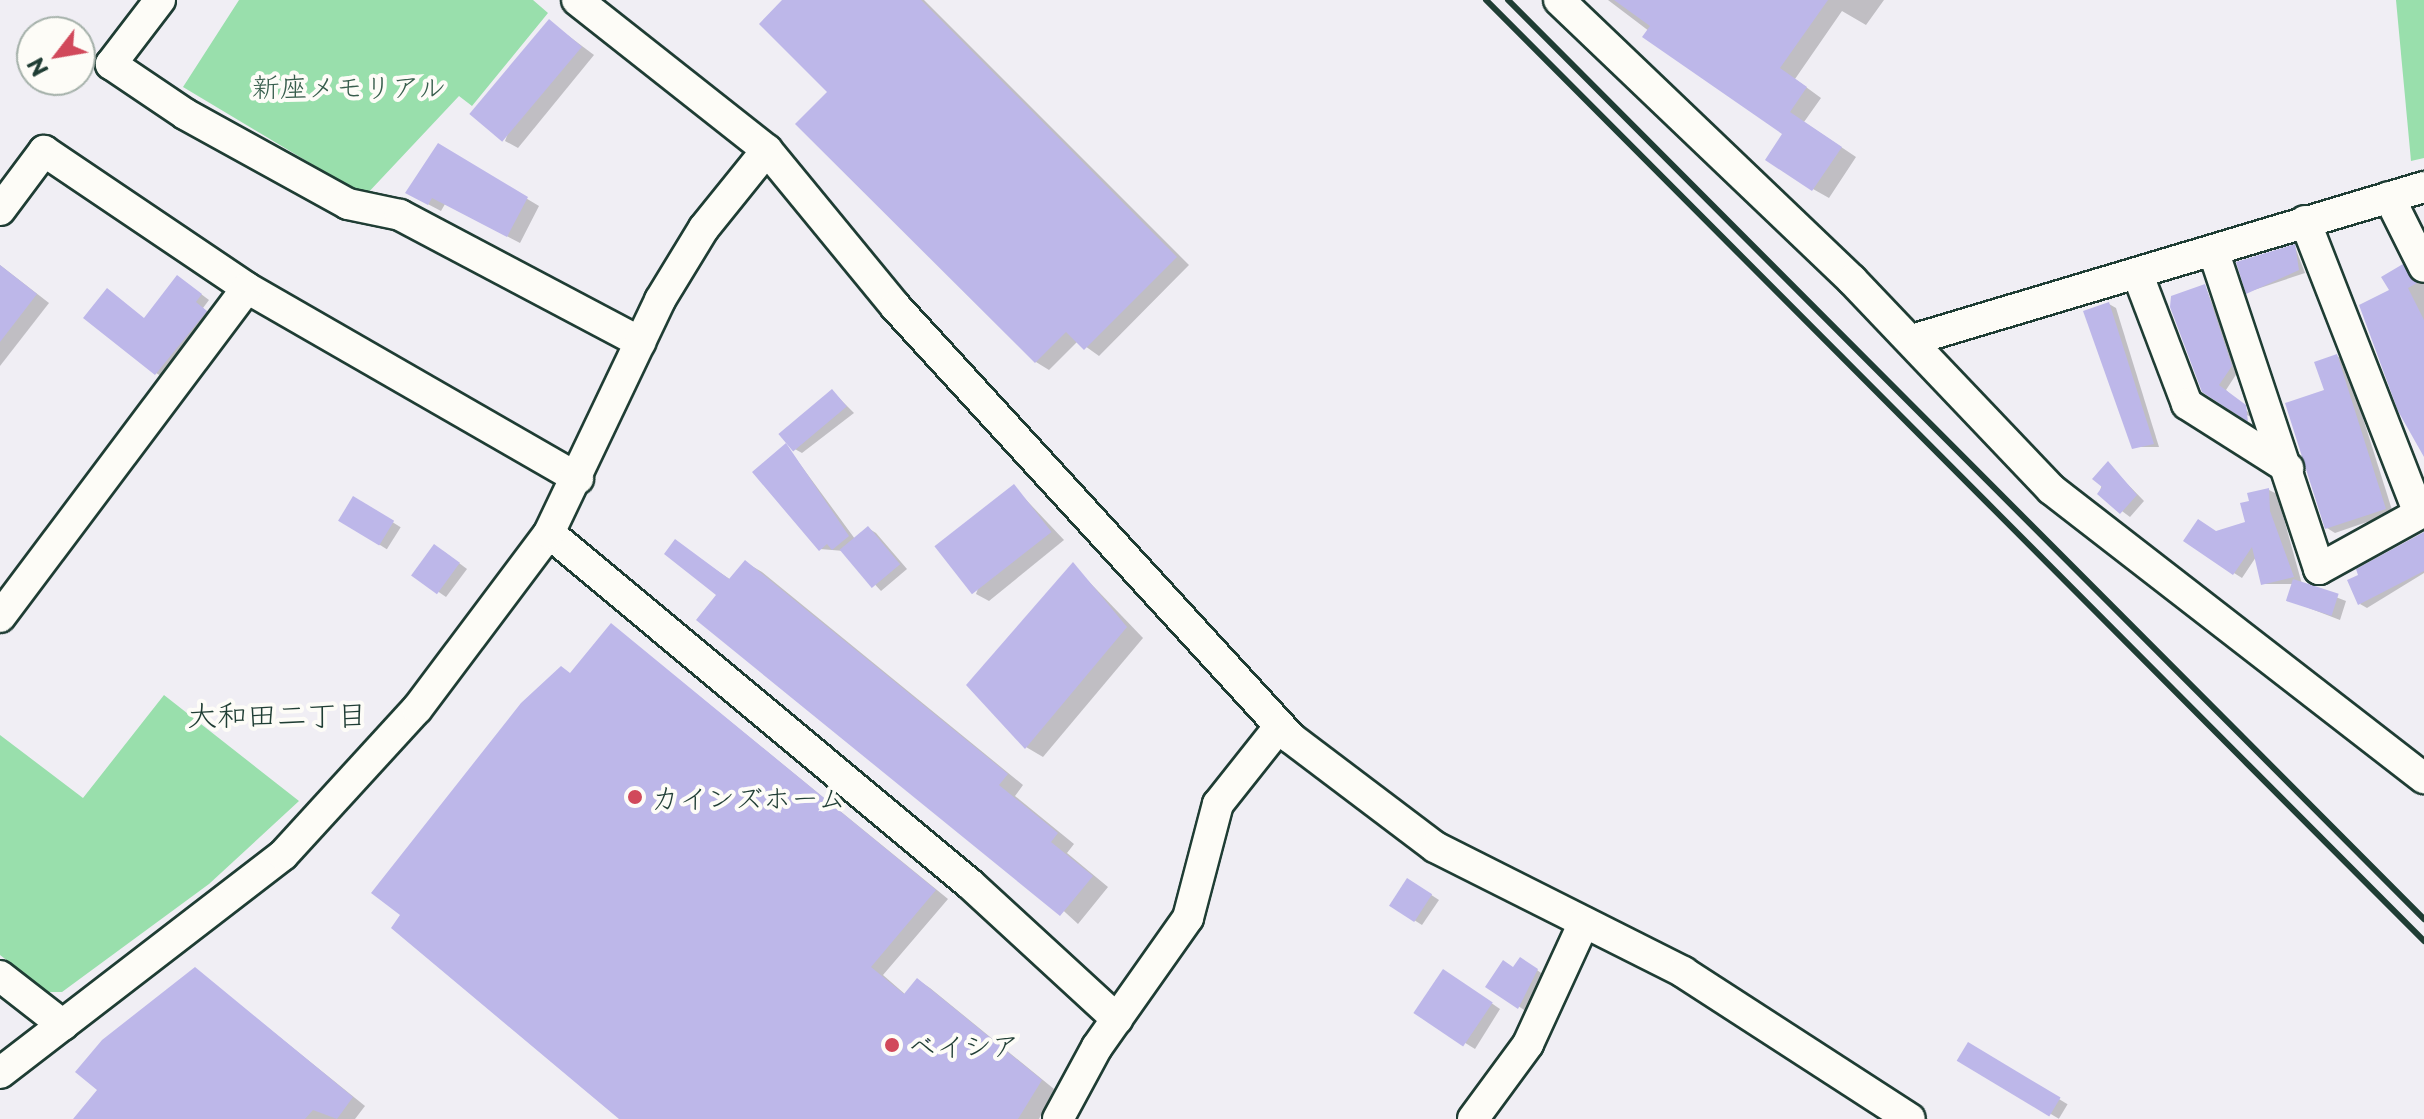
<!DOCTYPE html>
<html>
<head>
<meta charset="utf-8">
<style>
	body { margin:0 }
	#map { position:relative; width:2424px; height:1119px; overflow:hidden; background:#f0eef4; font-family:"Playpen Sans","Klee One",sans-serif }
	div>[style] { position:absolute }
	.green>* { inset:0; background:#99dfac }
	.shadow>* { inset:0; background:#0003; transform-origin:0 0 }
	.building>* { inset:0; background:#bdb7e9; transform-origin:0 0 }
	.roads { filter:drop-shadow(2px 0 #1f3d34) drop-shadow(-2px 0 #1f3d34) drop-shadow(0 2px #1f3d34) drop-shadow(0 -2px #1f3d34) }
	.minor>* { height:30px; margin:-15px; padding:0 15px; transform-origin:15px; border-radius:15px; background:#fdfcf7 }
	.rail>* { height:6px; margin:-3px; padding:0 3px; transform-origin:3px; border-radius:3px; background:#1f3d34 }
	.dots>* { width:22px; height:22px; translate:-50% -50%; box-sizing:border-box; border:4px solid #fdfcf7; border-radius:50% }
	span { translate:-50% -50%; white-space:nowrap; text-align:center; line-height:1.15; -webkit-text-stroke:8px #fdfcf7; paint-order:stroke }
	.park-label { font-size:28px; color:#375d4c }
	.poi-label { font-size:28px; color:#1f3d34 }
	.left { translate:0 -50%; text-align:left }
	.neighbourhood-label { font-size:30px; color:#1f3d34 }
	.north { position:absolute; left:16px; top:16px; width:80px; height:80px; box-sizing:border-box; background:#fdfcf7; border:2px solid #a4b0a9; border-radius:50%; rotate:239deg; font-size:22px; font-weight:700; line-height:32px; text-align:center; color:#1f3d34 }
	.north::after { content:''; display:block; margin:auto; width:28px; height:36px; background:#d1495b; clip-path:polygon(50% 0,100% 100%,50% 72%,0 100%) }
</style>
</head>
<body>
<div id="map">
	<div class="green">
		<i style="clip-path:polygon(239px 0,533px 0,548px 13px,472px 106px,459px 96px,365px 196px,183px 87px)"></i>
		<i style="clip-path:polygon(2396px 0,2424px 0,2424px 158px,2411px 161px)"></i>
		<i style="clip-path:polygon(164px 695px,299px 801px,209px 884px,62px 992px,48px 992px,0 955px,0 735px,83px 798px)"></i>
	</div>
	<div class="shadow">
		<i style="clip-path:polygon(785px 0,924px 0,1189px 265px,1099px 356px,1078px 341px,1049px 370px,1036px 362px,830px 92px)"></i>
		<i style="clip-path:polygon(1608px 0,1884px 0,1866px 25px,1842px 11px,1795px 79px,1821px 98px,1804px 122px,1856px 157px,1829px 198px,1813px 189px,1785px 134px)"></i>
		<i style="clip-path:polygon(550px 22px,594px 55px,518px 148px,505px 141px)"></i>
		<i style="clip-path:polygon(438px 146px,539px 206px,520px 243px,445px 204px,441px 211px,420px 200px)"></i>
		<i style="clip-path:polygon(2295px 247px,2305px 273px,2248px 292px)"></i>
		<i style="clip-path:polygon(0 265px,49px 303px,0 366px)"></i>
		<i style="clip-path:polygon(2403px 267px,2424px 283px,2424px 453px,2392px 291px)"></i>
		<i style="clip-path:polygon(185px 282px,209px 300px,203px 308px,214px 317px,164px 378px,156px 373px)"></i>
		<i style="clip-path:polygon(2205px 286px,2239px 370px,2226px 390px,2256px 420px,2203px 391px)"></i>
		<i style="clip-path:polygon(2109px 304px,2116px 308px,2159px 447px,2133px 447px)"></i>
		<i style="clip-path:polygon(2337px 356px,2345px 361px,2393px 513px,2335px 533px,2327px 528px,2327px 392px)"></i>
		<i style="clip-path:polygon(832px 391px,854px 413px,802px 453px,793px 448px)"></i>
		<i style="clip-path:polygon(786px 445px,855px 539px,868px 528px,876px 533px,907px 569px,881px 591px,844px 551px,820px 549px)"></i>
		<i style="clip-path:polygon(2108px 464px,2144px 501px,2130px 517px,2099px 494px)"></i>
		<i style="clip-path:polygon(1014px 487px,1064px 540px,989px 601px,976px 594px)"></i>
		<i style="clip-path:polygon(2269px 490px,2277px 494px,2302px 584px,2346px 601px,2340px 620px,2288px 600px,2294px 584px,2262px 584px,2256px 557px,2242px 578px,2234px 573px,2217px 533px,2248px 524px,2251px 502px)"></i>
		<i style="left:354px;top:498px;width:55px;height:26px;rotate:32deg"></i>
		<i style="clip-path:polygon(2424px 536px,2424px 573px,2367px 608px,2360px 604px)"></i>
		<i style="clip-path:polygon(675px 542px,731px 580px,745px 562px,762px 572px,1023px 785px,1015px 796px,1074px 844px,1067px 853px,1108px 887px,1078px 924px,719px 595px)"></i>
		<i style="clip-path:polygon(443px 551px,467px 569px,446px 597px,414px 575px)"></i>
		<i style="clip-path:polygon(1073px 565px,1143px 638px,1043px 757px,1026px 747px)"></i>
		<i style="clip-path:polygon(612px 625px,948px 899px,883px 975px,906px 995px,918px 980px,930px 988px,1054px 1089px,1039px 1119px,622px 1119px,572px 674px)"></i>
		<i style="clip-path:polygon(1416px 885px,1439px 900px,1422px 925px,1414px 920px)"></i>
		<i style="clip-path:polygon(1529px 964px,1545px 976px,1527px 1012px,1488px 986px)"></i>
		<i style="clip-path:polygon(195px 969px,365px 1106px,355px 1119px,76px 1119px)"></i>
		<i style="clip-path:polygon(1452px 976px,1500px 1009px,1475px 1049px,1417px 1013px)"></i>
		<i style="left:1969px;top:1045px;width:115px;height:17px;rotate:31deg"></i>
	</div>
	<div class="building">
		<i style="clip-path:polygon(782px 0,921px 0,1177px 257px,1084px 350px,1066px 332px,1035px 363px,795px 124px,827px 92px,759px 24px)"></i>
		<i style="clip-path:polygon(1614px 0,1828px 0,1780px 68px,1807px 87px,1790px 112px,1842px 147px,1812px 191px,1765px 160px,1782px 134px,1642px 37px,1650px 26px)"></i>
		<i style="left:549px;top:19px;width:43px;height:124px;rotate:40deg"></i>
		<i style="clip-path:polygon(438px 143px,528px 197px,507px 237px,432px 198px,428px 205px,405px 193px)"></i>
		<i style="clip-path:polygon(2295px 244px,2299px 270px,2246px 294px,2236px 262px)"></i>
		<i style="clip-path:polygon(2403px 264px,2417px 283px,2408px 288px,2424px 320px,2424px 457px,2398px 411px,2359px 305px,2389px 290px,2381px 277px)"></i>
		<i style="clip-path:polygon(0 265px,37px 294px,0 342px)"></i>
		<i style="clip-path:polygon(177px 275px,202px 294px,196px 302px,207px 311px,155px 375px,83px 318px,107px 288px,144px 318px)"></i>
		<i style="clip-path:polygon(2205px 284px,2232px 366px,2219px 385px,2246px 405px,2248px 422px,2202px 392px,2170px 307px,2171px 296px)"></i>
		<i style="clip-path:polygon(2109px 302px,2154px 444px,2132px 449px,2083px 311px)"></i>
		<i style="clip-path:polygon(2337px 354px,2386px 509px,2325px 529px,2285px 403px,2324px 390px,2314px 362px)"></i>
		<i style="left:832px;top:389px;width:23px;height:70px;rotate:50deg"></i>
		<i style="clip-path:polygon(786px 443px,849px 536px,832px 550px,827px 544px,819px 551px,752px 472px)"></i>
		<i style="clip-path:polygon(2108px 461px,2137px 495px,2120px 514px,2097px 494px,2102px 487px,2092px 479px)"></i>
		<i style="left:1014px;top:484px;width:61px;height:101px;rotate:52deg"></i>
		<i style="clip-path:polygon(2269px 488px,2270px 511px,2294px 577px,2261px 585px,2252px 547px,2233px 575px,2183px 541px,2198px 519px,2216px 531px,2245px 522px,2240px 503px,2249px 501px,2247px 493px)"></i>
		<i style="left:353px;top:496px;width:48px;height:29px;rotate:31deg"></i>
		<i style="left:868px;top:526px;width:50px;height:37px;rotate:50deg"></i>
		<i style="clip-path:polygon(2424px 532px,2424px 571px,2358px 605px,2347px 580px,2358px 575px,2356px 569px)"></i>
		<i style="clip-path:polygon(675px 539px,729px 579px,745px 560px,1008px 774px,999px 785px,1058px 833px,1051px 842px,1093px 876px,1060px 916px,696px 620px,716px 595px,664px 554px)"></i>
		<i style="left:434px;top:544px;width:32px;height:39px;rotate:36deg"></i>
		<i style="clip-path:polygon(1073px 562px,1127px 627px,1025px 749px,966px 685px)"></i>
		<i style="left:2293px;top:579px;width:48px;height:23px;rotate:18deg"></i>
		<i style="clip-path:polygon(611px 623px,936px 890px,871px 967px,904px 994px,917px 978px,1042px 1080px,1018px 1119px,619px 1119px,391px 928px,400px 915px,371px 893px,521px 703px,561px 666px,570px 673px)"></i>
		<i style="left:1407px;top:878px;width:30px;height:33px;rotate:33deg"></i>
		<i style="clip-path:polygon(1520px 957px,1538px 969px,1518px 1009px,1485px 987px,1503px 960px,1513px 967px)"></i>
		<i style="clip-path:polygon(195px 967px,353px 1097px,337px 1119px,313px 1110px,305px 1119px,73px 1119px,97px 1090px,75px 1072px,102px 1040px)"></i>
		<i style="left:1443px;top:969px;width:60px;height:53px;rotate:34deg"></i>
		<i style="left:1968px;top:1042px;width:108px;height:22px;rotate:31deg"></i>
	</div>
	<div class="roads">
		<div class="minor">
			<i style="left:160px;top:0;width:81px;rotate:127.4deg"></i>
			<i style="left:111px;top:64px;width:89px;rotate:34deg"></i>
			<i style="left:185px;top:114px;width:186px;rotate:28.9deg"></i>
			<i style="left:348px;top:204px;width:53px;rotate:11.9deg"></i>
			<i style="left:400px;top:215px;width:272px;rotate:27.9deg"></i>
			<i style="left:577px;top:0;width:242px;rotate:38.3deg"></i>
			<i style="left:767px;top:150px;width:202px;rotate:50.6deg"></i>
			<i style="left:895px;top:306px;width:586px;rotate:47.49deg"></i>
			<i style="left:1291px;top:738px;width:181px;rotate:37.1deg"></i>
			<i style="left:1435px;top:847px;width:278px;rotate:26.7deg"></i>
			<i style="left:1683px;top:972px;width:270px;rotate:32.9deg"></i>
			<i style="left:1559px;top:0;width:405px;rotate:43.7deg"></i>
			<i style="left:1852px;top:280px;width:289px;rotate:46.4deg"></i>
			<i style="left:2051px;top:489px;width:472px;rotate:37.8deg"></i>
			<i style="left:2389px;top:197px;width:78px;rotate:63.4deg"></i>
			<i style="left:0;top:210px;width:74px;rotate:-53.3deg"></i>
			<i style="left:44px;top:151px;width:245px;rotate:34deg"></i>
			<i style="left:247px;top:288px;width:382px;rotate:29.9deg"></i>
			<i style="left:2305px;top:221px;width:314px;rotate:68.7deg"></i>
			<i style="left:2214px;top:253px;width:333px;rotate:71.6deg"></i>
			<i style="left:2319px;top:569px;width:120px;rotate:-28.9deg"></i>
			<i style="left:2138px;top:275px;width:138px;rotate:69.2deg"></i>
			<i style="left:2187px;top:404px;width:120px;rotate:32.4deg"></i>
			<i style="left:1912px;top:340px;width:534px;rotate:-16.64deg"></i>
			<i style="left:549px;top:533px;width:548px;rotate:39.82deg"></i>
			<i style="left:970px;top:884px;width:200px;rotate:42.6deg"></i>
			<i style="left:0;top:617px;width:411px;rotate:-53.1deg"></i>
			<i style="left:0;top:976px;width:80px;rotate:37.9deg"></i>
			<i style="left:0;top:1073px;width:357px;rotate:-37.6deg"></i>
			<i style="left:283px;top:855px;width:198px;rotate:-47.5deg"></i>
			<i style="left:417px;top:709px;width:220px;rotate:-53.1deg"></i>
			<i style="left:549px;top:533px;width:258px;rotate:-64.5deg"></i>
			<i style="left:660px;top:300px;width:84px;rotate:-58.6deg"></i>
			<i style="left:704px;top:228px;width:100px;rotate:-51.1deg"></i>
			<i style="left:1058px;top:1119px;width:82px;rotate:-61.6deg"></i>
			<i style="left:1097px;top:1047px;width:158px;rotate:-54.8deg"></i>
			<i style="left:1188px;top:918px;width:118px;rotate:-75.3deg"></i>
			<i style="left:1218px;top:804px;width:98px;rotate:-51.6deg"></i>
			<i style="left:1473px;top:1119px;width:93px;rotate:-53.7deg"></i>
			<i style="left:1528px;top:1044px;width:134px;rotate:-65.3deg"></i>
		</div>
	</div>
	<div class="rail">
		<i style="left:1486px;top:0;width:1329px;rotate:45.09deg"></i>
		<i style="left:1508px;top:0;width:1298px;rotate:45.09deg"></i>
	</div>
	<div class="dots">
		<i style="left:635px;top:797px;background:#d1495b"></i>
		<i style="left:892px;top:1045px;background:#d1495b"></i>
	</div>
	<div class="park-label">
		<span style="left:349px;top:86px">新座メモリアル</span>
	</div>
	<div class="poi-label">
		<span class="left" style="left:651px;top:797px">カインズホーム</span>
		<span class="left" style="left:908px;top:1045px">ベイシア</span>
	</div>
	<div class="neighbourhood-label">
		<span style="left:277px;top:714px">大和田二丁目</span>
	</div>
	<div class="north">N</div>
</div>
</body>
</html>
